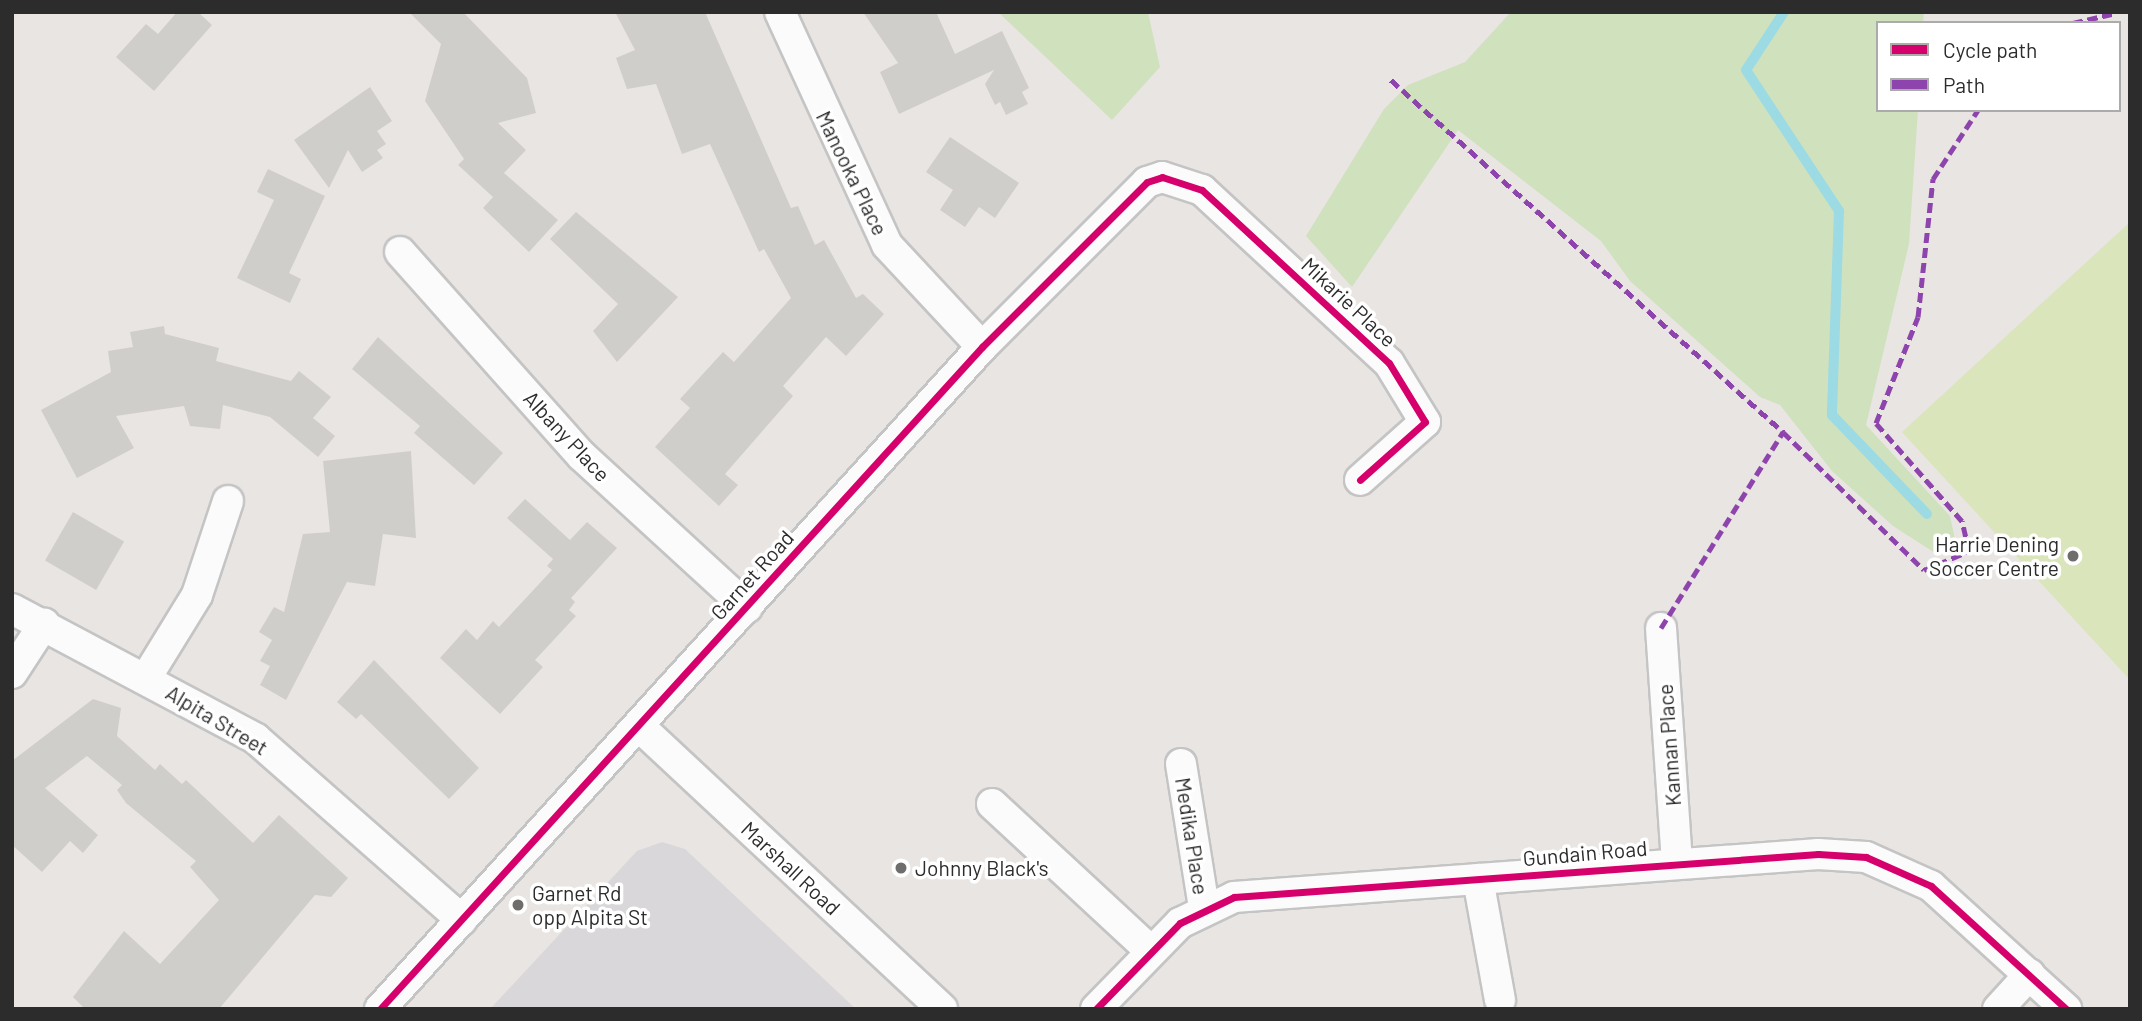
<!DOCTYPE html>
<html>
<head>
<meta charset="utf-8">
<style>
	body { margin:0 }
	#map { position:relative; width:2142px; height:1021px; overflow:hidden; background:#e9e5e2; font-family:Barlow,sans-serif }
	div>[style] { position:absolute }
	.industrial>* { inset:0; background:#d9d7d9 }
	.green>* { inset:0; background:#d0e1be }
	.pitch>* { inset:0; background:#dae5bc }
	.stream>* { height:10px; margin:-5px; padding:0 5px; transform-origin:5px; border-radius:5px; background:#9cdae4 }
	.building>* { inset:0; background:#d0cecb; transform-origin:0 0 }
	.roads { filter:drop-shadow(2px 0 #c5c4c4) drop-shadow(-2px 0 #c5c4c4) drop-shadow(0 2px #c5c4c4) drop-shadow(0 -2px #c5c4c4) }
	.minor>* { height:30px; margin:-15px; padding:0 15px; transform-origin:15px; border-radius:15px; background:#fcfbfb }
	.quiet>* { height:5px; margin-top:-2.5px; transform-origin:0; background:repeating-linear-gradient(90deg,#8e44ad 0 10px,transparent 0 15px) }
	.cycleway>* { height:7px; margin:-3.5px; padding:0 3.5px; transform-origin:3.5px; border-radius:3.5px; background:#d6006c }
	.dots>* { width:19px; height:19px; translate:-50% -50%; box-sizing:border-box; border:4px solid #fff; border-radius:50% }
	span { translate:-50% -50%; white-space:nowrap; text-align:center; line-height:1.15; -webkit-text-stroke:7px #fff; paint-order:stroke }
	.street-label { font-size:21px; color:#2c2c2c }
	.poi-label { font-size:21px; color:#2c2c2c }
	.right { translate:-100% -50%; text-align:right }
	.left { translate:0 -50%; text-align:left }
	.frame { position:absolute; inset:0; border:14px solid #2c2c2c; pointer-events:none }
	.legend { position:absolute; left:1876px; top:21px; width:245px; height:91px; box-sizing:border-box; background:#fff; border:2px solid #ababab; margin:0; padding:9px 12px; list-style:none; font-size:21px; color:#2c2c2c }
	.legend li { display:flex; align-items:center; gap:14px; height:35px }
	.legend b { width:35px; border:2px solid #ababab }
</style>
</head>
<body>
<div id="map">
	<div class="industrial">
		<i style="clip-path:polygon(662px 842px,685px 849px,856px 1009px,490px 1009px,637px 851px)"></i>
	</div>
	<div class="green">
		<i style="clip-path:polygon(998px 12px,1148px 12px,1160px 67px,1112px 120px)"></i>
		<i style="clip-path:polygon(1511px 12px,1924px 12px,1923px 23px,1878px 23px,1878px 110px,1918px 110px,1909px 244px,1866px 425px,1950px 516px,1957px 549px,1935px 553px,1893px 526px,1832px 471px,1780px 405px,1760px 397px,1630px 281px,1601px 241px,1458px 130px,1352px 287px,1306px 236px,1384px 109px,1408px 85px,1465px 62px)"></i>
	</div>
	<div class="pitch">
		<i style="clip-path:polygon(2130px 222px,2130px 680px,1902px 432px)"></i>
	</div>
	<div class="stream">
		<i style="left:1784px;top:12px;width:69px;rotate:123.2deg"></i>
		<i style="left:1746px;top:70px;width:169px;rotate:56.6deg"></i>
		<i style="left:1839px;top:211px;width:204px;rotate:92deg"></i>
		<i style="left:1832px;top:415px;width:137px;rotate:46.2deg"></i>
	</div>
	<div class="building">
		<i style="clip-path:polygon(177px 12px,198px 12px,212px 25px,154px 91px,116px 57px,146px 24px,158px 34px)"></i>
		<i style="clip-path:polygon(409px 12px,463px 12px,527px 78px,536px 113px,498px 123px,526px 150px,504px 173px,558px 220px,529px 252px,483px 208px,493px 197px,458px 165px,464px 159px,425px 101px,441px 44px)"></i>
		<i style="clip-path:polygon(615px 12px,705px 12px,791px 208px,798px 206px,815px 245px,824px 240px,856px 298px,863px 294px,884px 314px,846px 356px,826px 337px,783px 386px,793px 396px,725px 474px,738px 485px,719px 506px,655px 447px,690px 408px,680px 399px,723px 352px,734px 362px,791px 298px,764px 249px,759px 252px,710px 144px,682px 154px,656px 84px,627px 89px,616px 58px,635px 50px)"></i>
		<i style="clip-path:polygon(863px 12px,936px 12px,955px 54px,1002px 31px,1029px 88px,1022px 92px,1028px 104px,1006px 115px,1000px 102px,995px 105px,985px 84px,994px 70px,899px 114px,880px 72px,898px 63px)"></i>
		<i style="clip-path:polygon(370px 87px,392px 121px,377px 131px,386px 144px,377px 150px,383px 158px,362px 172px,348px 150px,329px 188px,294px 140px)"></i>
		<i style="clip-path:polygon(950px 137px,1019px 183px,995px 218px,979px 207px,965px 227px,940px 210px,953px 190px,926px 172px)"></i>
		<i style="clip-path:polygon(268px 169px,325px 196px,289px 273px,301px 279px,290px 303px,237px 278px,274px 200px,257px 192px)"></i>
		<i style="clip-path:polygon(576px 212px,678px 297px,617px 362px,593px 331px,618px 304px,550px 239px)"></i>
		<i style="clip-path:polygon(164px 326px,165px 334px,219px 348px,216px 361px,291px 381px,299px 371px,331px 397px,313px 418px,335px 436px,318px 457px,270px 417px,223px 405px,220px 429px,190px 426px,184px 406px,116px 416px,134px 448px,77px 478px,41px 410px,111px 372px,108px 351px,133px 347px,130px 332px)"></i>
		<i style="clip-path:polygon(378px 337px,503px 453px,474px 485px,414px 433px,420px 426px,352px 369px)"></i>
		<i style="clip-path:polygon(411px 451px,416px 538px,383px 534px,375px 586px,347px 582px,286px 700px,260px 685px,270px 666px,260px 661px,272px 640px,259px 632px,274px 607px,284px 612px,303px 534px,330px 532px,323px 461px)"></i>
		<i style="clip-path:polygon(525px 499px,570px 540px,587px 522px,617px 548px,571px 598px,575px 602px,569px 610px,576px 616px,535px 660px,543px 667px,500px 714px,440px 658px,466px 629px,477px 640px,493px 621px,499px 627px,552px 570px,547px 566px,553px 559px,507px 518px)"></i>
		<i style="left:73px;top:512px;width:59px;height:56px;rotate:30deg"></i>
		<i style="clip-path:polygon(374px 660px,479px 768px,449px 799px,361px 714px,356px 719px,337px 702px)"></i>
		<i style="clip-path:polygon(93px 699px,121px 708px,117px 736px,155px 770px,160px 764px,182px 784px,186px 780px,253px 843px,279px 815px,348px 878px,331px 897px,315px 895px,219px 1009px,85px 1009px,73px 997px,124px 931px,160px 964px,219px 900px,190px 867px,196px 861px,126px 803px,117px 790px,122px 785px,87px 756px,45px 788px,98px 835px,83px 853px,70px 841px,42px 872px,12px 845px,12px 761px)"></i>
	</div>
	<div class="roads">
		<div class="minor">
			<i style="left:780px;top:12px;width:256px;rotate:65.3deg"></i>
			<i style="left:887px;top:245px;width:139px;rotate:47deg"></i>
			<i style="left:400px;top:252px;width:273px;rotate:48.3deg"></i>
			<i style="left:582px;top:456px;width:224px;rotate:42.5deg"></i>
			<i style="left:12px;top:609px;width:276px;rotate:28deg"></i>
			<i style="left:256px;top:739px;width:274px;rotate:41.3deg"></i>
			<i style="left:1661px;top:628px;width:236px;rotate:86.1deg"></i>
			<i style="left:12px;top:673px;width:59px;rotate:-56.9deg"></i>
			<i style="left:146px;top:678px;width:97px;rotate:-58.4deg"></i>
			<i style="left:197px;top:595px;width:99px;rotate:-71.7deg"></i>
			<i style="left:640px;top:727px;width:413px;rotate:43deg"></i>
			<i style="left:1181px;top:764px;width:145px;rotate:80.9deg"></i>
			<i style="left:992px;top:804px;width:217px;rotate:42.8deg"></i>
			<i style="left:1478px;top:879px;width:123px;rotate:79.7deg"></i>
			<i style="left:380px;top:1009px;width:895px;rotate:-47.72deg"></i>
			<i style="left:982px;top:347px;width:233px;rotate:-45deg"></i>
			<i style="left:1147px;top:182px;width:16px;rotate:-18deg"></i>
			<i style="left:1162px;top:177px;width:42px;rotate:18deg"></i>
			<i style="left:1202px;top:190px;width:255px;rotate:42.8deg"></i>
			<i style="left:1389px;top:363px;width:69px;rotate:58.6deg"></i>
			<i style="left:1425px;top:422px;width:87px;rotate:138.3deg"></i>
			<i style="left:1096px;top:1009px;width:120px;rotate:-45.7deg"></i>
			<i style="left:1180px;top:923px;width:60px;rotate:-25.7deg"></i>
			<i style="left:1234px;top:897px;width:586px;rotate:-4.21deg"></i>
			<i style="left:1818px;top:854px;width:48px;rotate:3.6deg"></i>
			<i style="left:1866px;top:857px;width:71px;rotate:24deg"></i>
			<i style="left:1931px;top:886px;width:183px;rotate:42.3deg"></i>
			<i style="left:1998px;top:1009px;width:47px;rotate:-47.6deg"></i>
		</div>
	</div>
	<div class="quiet">
		<i style="left:2073px;top:23px;width:44px;rotate:-13.1deg"></i>
		<i style="left:1391px;top:80px;width:527px;rotate:41.92deg"></i>
		<i style="left:1783px;top:432px;width:197px;rotate:44.4deg"></i>
		<i style="left:1924px;top:570px;width:49px;rotate:-22.9deg"></i>
		<i style="left:1969px;top:551px;width:31px;rotate:-103deg"></i>
		<i style="left:1962px;top:521px;width:130px;rotate:-131.3deg"></i>
		<i style="left:1876px;top:423px;width:114px;rotate:-68.4deg"></i>
		<i style="left:1918px;top:317px;width:139px;rotate:-83.8deg"></i>
		<i style="left:1933px;top:179px;width:82px;rotate:-56.9deg"></i>
		<i style="left:1661px;top:628px;width:231px;rotate:-58.1deg"></i>
	</div>
	<div class="cycleway">
		<i style="left:380px;top:1009px;width:895px;rotate:-47.72deg"></i>
		<i style="left:982px;top:347px;width:233px;rotate:-45deg"></i>
		<i style="left:1147px;top:182px;width:16px;rotate:-18deg"></i>
		<i style="left:1162px;top:177px;width:42px;rotate:18deg"></i>
		<i style="left:1202px;top:190px;width:255px;rotate:42.8deg"></i>
		<i style="left:1389px;top:363px;width:69px;rotate:58.6deg"></i>
		<i style="left:1425px;top:422px;width:87px;rotate:138.3deg"></i>
		<i style="left:1096px;top:1009px;width:120px;rotate:-45.7deg"></i>
		<i style="left:1180px;top:923px;width:60px;rotate:-25.7deg"></i>
		<i style="left:1234px;top:897px;width:586px;rotate:-4.21deg"></i>
		<i style="left:1818px;top:854px;width:48px;rotate:3.6deg"></i>
		<i style="left:1866px;top:857px;width:71px;rotate:24deg"></i>
		<i style="left:1931px;top:886px;width:183px;rotate:42.3deg"></i>
	</div>
	<div class="dots">
		<i style="left:2073px;top:556px;background:#6e6d6c"></i>
		<i style="left:901px;top:868px;background:#6e6d6c"></i>
		<i style="left:518px;top:905px;background:#6e6d6c"></i>
	</div>
	<div class="street-label">
		<span style="left:852px;top:173px;rotate:64deg">Manooka Place</span>
		<span style="left:1349px;top:302px;rotate:43deg">Mikarie Place</span>
		<span style="left:567px;top:436px;rotate:47deg">Albany Place</span>
		<span style="left:752px;top:575px;rotate:-48deg">Garnet Road</span>
		<span style="left:217px;top:720px;rotate:31deg">Alpita Street</span>
		<span style="left:1669px;top:745px;rotate:-94deg">Kannan Place</span>
		<span style="left:1192px;top:836px;rotate:81deg">Medika Place</span>
		<span style="left:1585px;top:853px;rotate:-5deg">Gundain Road</span>
		<span style="left:791px;top:868px;rotate:43deg">Marshall Road</span>
	</div>
	<div class="poi-label">
		<span class="right" style="left:2059px;top:556px">Harrie Dening<br>Soccer Centre</span>
		<span class="left" style="left:915px;top:868px">Johnny Black's</span>
		<span class="left" style="left:532px;top:905px">Garnet Rd<br>opp Alpita St</span>
	</div>
	<div class="frame"></div>
	<ul class="legend">
	<li><b style="height:9px;background:#d6006c"></b>Cycle path</li>
	<li><b style="height:9px;background:#8e44ad"></b>Path</li>
	</ul>
</div>
</body>
</html>
